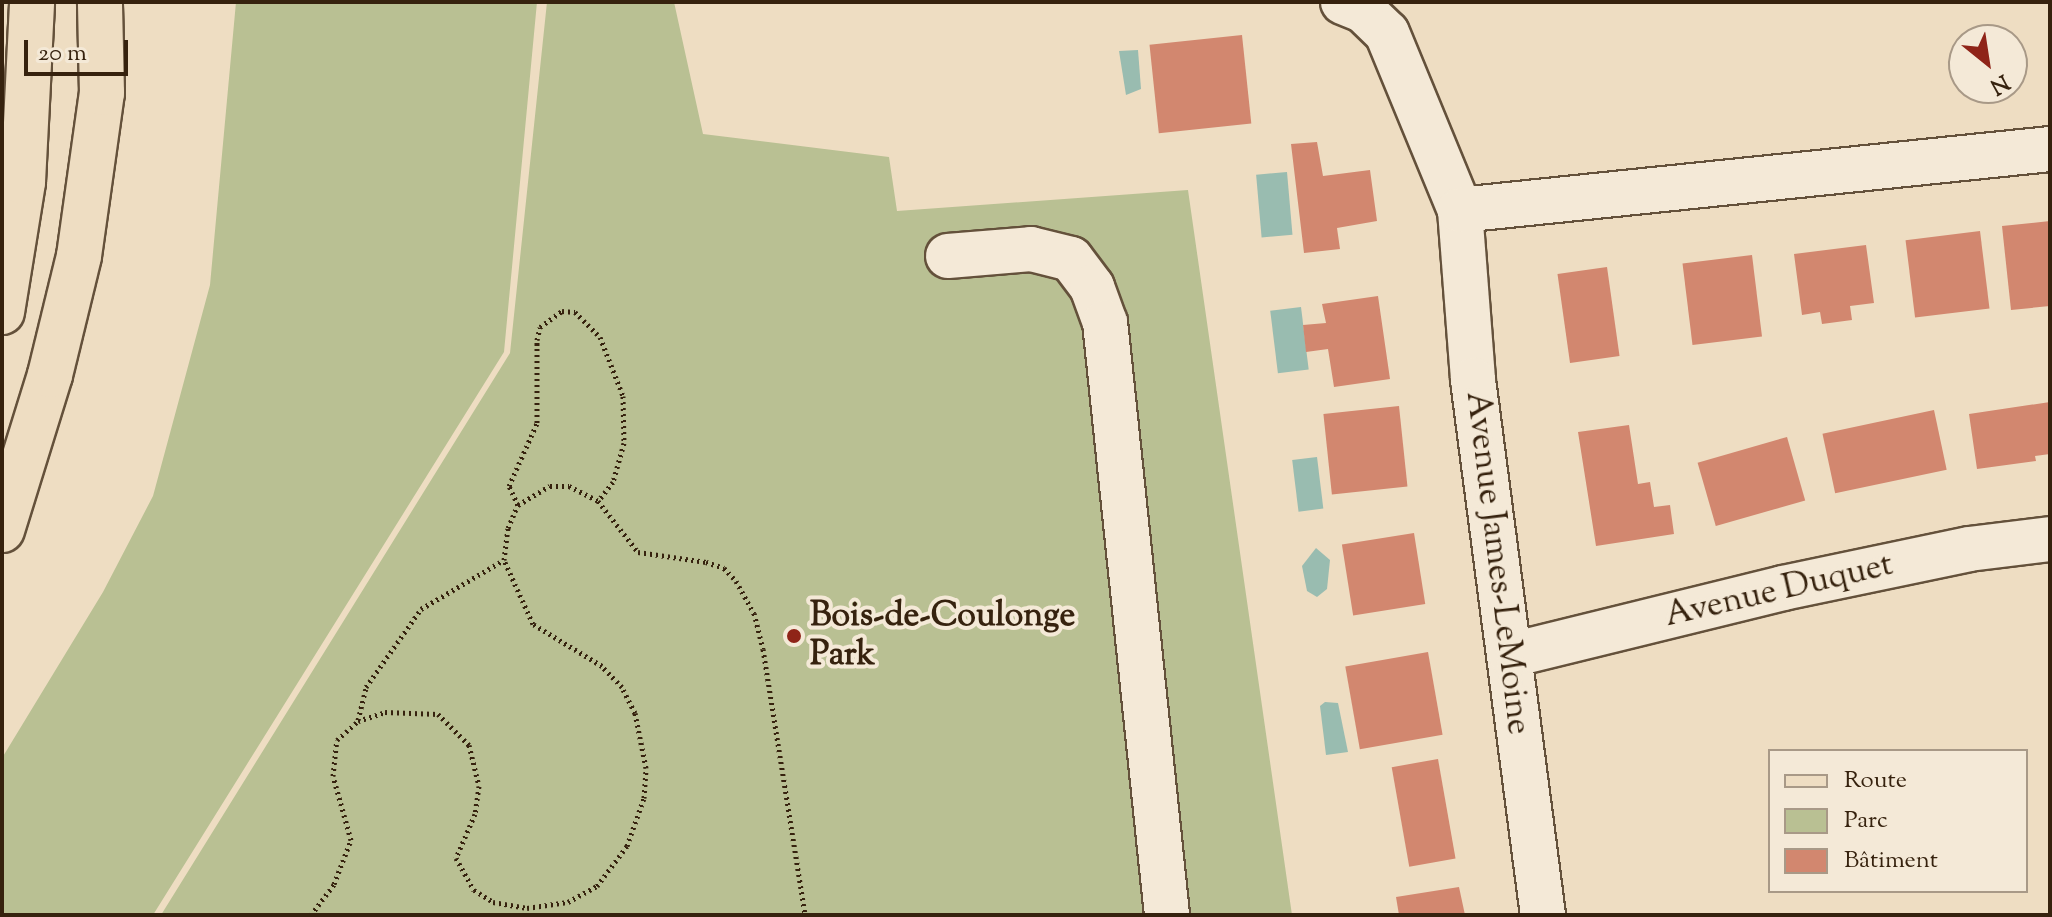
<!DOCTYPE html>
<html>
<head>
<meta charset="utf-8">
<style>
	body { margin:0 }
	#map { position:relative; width:2052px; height:917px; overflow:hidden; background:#eeddc2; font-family:"Sorts Mill Goudy",serif }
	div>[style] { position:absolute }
	.green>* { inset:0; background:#b9c093 }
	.water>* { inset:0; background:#99bcb0; transform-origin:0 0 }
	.building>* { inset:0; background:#d2876f; transform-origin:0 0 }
	.path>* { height:5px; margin-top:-2.5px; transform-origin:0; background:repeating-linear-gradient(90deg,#36220e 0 2px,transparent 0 6px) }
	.roads { filter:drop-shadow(2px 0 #64513b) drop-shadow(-2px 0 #64513b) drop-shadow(0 2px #64513b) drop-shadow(0 -2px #64513b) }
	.minor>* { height:44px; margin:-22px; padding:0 22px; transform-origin:22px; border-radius:22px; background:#f4e9d7 }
	.major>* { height:44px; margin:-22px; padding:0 22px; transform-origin:22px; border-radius:22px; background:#eeddc2 }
	.dots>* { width:22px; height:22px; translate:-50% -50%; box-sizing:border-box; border:4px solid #f4e9d7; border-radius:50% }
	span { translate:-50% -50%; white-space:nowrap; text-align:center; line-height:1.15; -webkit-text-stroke:8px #f4e9d7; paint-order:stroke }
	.street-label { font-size:34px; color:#36220e }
	.poi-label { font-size:34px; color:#36220e; font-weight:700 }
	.left { translate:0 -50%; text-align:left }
	.frame { position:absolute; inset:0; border:4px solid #36220e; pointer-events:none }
	.legend { position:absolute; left:1768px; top:749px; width:260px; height:144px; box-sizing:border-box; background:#f4e9d7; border:2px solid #a89987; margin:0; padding:10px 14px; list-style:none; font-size:24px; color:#36220e }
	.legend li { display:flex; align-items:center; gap:16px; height:40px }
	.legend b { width:40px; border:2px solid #a89987 }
	.north { position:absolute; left:1948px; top:24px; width:80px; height:80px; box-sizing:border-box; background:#f4e9d7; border:2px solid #a89987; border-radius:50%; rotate:150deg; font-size:22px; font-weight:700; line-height:32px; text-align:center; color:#36220e }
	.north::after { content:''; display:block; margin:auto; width:28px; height:36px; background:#8f2418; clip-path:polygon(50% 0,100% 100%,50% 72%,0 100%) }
	.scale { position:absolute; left:24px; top:40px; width:104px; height:36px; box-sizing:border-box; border:4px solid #36220e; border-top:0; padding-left:10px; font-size:24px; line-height:28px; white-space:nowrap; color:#36220e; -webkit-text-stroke:6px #f4e9d7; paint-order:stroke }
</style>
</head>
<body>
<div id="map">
	<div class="green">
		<i style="clip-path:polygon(236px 2px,537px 2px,504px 352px,153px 915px,2px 915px,2px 758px,103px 592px,153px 496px,210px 285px)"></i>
		<i style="clip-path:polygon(547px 2px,674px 2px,703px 134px,889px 157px,897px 211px,1188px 190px,1292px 915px,161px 915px,510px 353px)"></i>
	</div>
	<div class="water">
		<i style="clip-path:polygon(1138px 50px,1141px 89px,1126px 95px,1119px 51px)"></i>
		<i style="left:1287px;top:172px;width:63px;height:31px;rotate:85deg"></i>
		<i style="left:1301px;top:307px;width:63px;height:31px;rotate:83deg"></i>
		<i style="left:1317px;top:457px;width:52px;height:25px;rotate:83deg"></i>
		<i style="clip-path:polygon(1316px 548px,1330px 560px,1327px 589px,1317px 597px,1307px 591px,1302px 566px)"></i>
		<i style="clip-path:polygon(1325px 702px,1338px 703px,1348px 752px,1326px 755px,1320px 706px)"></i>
	</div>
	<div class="building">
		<i style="left:1242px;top:35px;width:89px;height:93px;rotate:84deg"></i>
		<i style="clip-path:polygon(1317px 142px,1323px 176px,1370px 170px,1377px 221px,1337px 228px,1340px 249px,1304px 253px,1291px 144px)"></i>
		<i style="clip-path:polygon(2050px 221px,2050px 306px,2011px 310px,2002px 226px)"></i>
		<i style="left:1980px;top:231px;width:78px;height:75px;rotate:83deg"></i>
		<i style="clip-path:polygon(1866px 245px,1874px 303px,1850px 306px,1852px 320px,1822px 324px,1820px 312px,1802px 315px,1794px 254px)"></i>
		<i style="left:1752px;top:255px;width:82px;height:70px;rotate:83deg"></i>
		<i style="left:1607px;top:267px;width:90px;height:50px;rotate:82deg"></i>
		<i style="clip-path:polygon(1378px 296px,1390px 379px,1334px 387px,1328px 349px,1306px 352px,1303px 325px,1326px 323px,1322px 304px)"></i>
		<i style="clip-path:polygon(2050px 402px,2050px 454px,2035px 456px,2036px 461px,1977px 469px,1969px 414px)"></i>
		<i style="left:1399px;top:406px;width:81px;height:76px;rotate:84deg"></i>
		<i style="left:1934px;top:410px;width:61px;height:114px;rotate:78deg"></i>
		<i style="clip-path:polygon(1629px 425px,1638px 484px,1650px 482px,1654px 507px,1670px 505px,1674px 534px,1596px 546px,1578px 432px)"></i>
		<i style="left:1787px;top:437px;width:66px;height:93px;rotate:74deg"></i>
		<i style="left:1414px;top:533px;width:72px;height:73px;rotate:81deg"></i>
		<i style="left:1428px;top:652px;width:84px;height:84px;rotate:80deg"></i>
		<i style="left:1438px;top:759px;width:101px;height:47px;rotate:80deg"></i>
		<i style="clip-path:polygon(1459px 887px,1465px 915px,1399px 915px,1396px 897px)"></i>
	</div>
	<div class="path">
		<i style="left:518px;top:505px;width:21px;rotate:-115deg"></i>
		<i style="left:509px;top:486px;width:69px;rotate:-66deg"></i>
		<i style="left:537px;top:423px;width:83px;rotate:-90deg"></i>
		<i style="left:537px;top:340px;width:13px;rotate:-77deg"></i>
		<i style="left:540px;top:327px;width:27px;rotate:-36deg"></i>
		<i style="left:562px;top:311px;width:13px;rotate:4deg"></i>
		<i style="left:575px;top:312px;width:35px;rotate:45deg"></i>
		<i style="left:600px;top:337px;width:63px;rotate:68.7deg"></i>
		<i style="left:623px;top:396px;width:47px;rotate:88.8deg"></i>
		<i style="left:624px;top:443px;width:41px;rotate:105.8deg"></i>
		<i style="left:613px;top:482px;width:24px;rotate:128deg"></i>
		<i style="left:358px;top:720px;width:34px;rotate:-76deg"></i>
		<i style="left:366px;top:687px;width:95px;rotate:-54.8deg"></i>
		<i style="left:421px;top:609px;width:96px;rotate:-30.6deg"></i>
		<i style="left:311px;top:915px;width:39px;rotate:-53deg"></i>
		<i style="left:334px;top:884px;width:47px;rotate:-68.9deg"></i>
		<i style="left:351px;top:840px;width:66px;rotate:-105.7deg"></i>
		<i style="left:333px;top:776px;width:36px;rotate:-84deg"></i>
		<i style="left:337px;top:740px;width:28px;rotate:-42deg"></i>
		<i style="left:358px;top:721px;width:28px;rotate:-18deg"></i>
		<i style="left:385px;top:712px;width:53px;rotate:2.2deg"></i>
		<i style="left:438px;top:714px;width:44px;rotate:45deg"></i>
		<i style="left:469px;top:745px;width:42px;rotate:76.3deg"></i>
		<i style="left:479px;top:786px;width:28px;rotate:98deg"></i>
		<i style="left:475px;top:814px;width:48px;rotate:113.4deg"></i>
		<i style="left:456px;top:858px;width:37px;rotate:61deg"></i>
		<i style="left:474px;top:890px;width:22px;rotate:32deg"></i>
		<i style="left:493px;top:902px;width:35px;rotate:10deg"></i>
		<i style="left:527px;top:908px;width:41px;rotate:-8.3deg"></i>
		<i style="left:568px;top:902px;width:33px;rotate:-29deg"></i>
		<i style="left:597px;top:886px;width:50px;rotate:-53.1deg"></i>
		<i style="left:627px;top:846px;width:51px;rotate:-70.5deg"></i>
		<i style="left:644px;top:798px;width:30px;rotate:-86deg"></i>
		<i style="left:646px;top:768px;width:56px;rotate:-101.3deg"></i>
		<i style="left:635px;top:713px;width:29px;rotate:-117deg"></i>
		<i style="left:622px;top:687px;width:29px;rotate:-134deg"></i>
		<i style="left:602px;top:666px;width:81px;rotate:-148.7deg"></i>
		<i style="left:533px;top:624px;width:70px;rotate:-114.4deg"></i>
		<i style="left:504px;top:560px;width:32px;rotate:-83deg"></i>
		<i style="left:508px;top:528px;width:25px;rotate:-67deg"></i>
		<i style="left:518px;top:505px;width:37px;rotate:-31deg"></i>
		<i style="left:550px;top:486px;width:19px"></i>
		<i style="left:569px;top:486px;width:33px;rotate:27deg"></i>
		<i style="left:598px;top:501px;width:65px;rotate:51.9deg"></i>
		<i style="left:638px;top:552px;width:69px;rotate:8.4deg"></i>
		<i style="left:706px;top:562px;width:19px;rotate:18deg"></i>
		<i style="left:724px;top:568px;width:18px;rotate:47deg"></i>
		<i style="left:736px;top:581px;width:37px;rotate:61deg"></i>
		<i style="left:754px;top:613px;width:37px;rotate:76deg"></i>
		<i style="left:763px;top:649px;width:269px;rotate:81deg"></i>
	</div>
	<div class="roads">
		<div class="minor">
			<i style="left:1343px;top:2px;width:22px;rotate:22deg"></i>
			<i style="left:1363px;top:10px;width:33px;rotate:44deg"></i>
			<i style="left:1387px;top:33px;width:191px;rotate:67.6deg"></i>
			<i style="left:1460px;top:210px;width:170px;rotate:85.6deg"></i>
			<i style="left:1473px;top:380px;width:540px;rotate:82.55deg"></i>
			<i style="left:1460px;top:210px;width:593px;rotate:-5.9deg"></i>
			<i style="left:948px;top:256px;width:83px;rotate:-4.8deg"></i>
			<i style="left:1031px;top:249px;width:41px;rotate:14deg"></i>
			<i style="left:1071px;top:259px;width:35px;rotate:53deg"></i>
			<i style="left:1092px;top:287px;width:37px;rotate:70deg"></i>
			<i style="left:1105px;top:322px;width:596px;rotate:84.03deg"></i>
			<i style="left:1511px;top:655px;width:280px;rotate:-13.8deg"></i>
			<i style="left:1783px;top:588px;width:190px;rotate:-11.8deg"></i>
			<i style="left:1969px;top:549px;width:82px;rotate:-7deg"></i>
		</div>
		<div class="major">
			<i style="left:2px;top:312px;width:132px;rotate:-80.8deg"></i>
			<i style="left:23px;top:182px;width:180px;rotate:-87.1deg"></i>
			<i style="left:2px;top:530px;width:162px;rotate:-72.8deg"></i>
			<i style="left:50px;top:375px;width:122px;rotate:-76.3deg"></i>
			<i style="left:79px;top:256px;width:165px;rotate:-82deg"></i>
			<i style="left:102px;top:93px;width:91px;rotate:-91.3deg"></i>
		</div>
	</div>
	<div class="dots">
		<i style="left:794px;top:636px;background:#8f2418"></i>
	</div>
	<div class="street-label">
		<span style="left:1497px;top:563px;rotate:83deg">Avenue James-LeMoine</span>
		<span style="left:1779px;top:591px;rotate:-13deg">Avenue Duquet</span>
	</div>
	<div class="poi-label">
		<span class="left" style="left:810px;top:636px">Bois-de-Coulonge<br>Park</span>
	</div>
	<div class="frame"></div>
	<ul class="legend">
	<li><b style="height:10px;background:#eeddc2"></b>Route</li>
	<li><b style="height:22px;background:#b9c093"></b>Parc</li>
	<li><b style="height:22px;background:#d2876f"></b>Bâtiment</li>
	</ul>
	<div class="north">N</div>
	<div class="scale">20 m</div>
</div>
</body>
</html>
